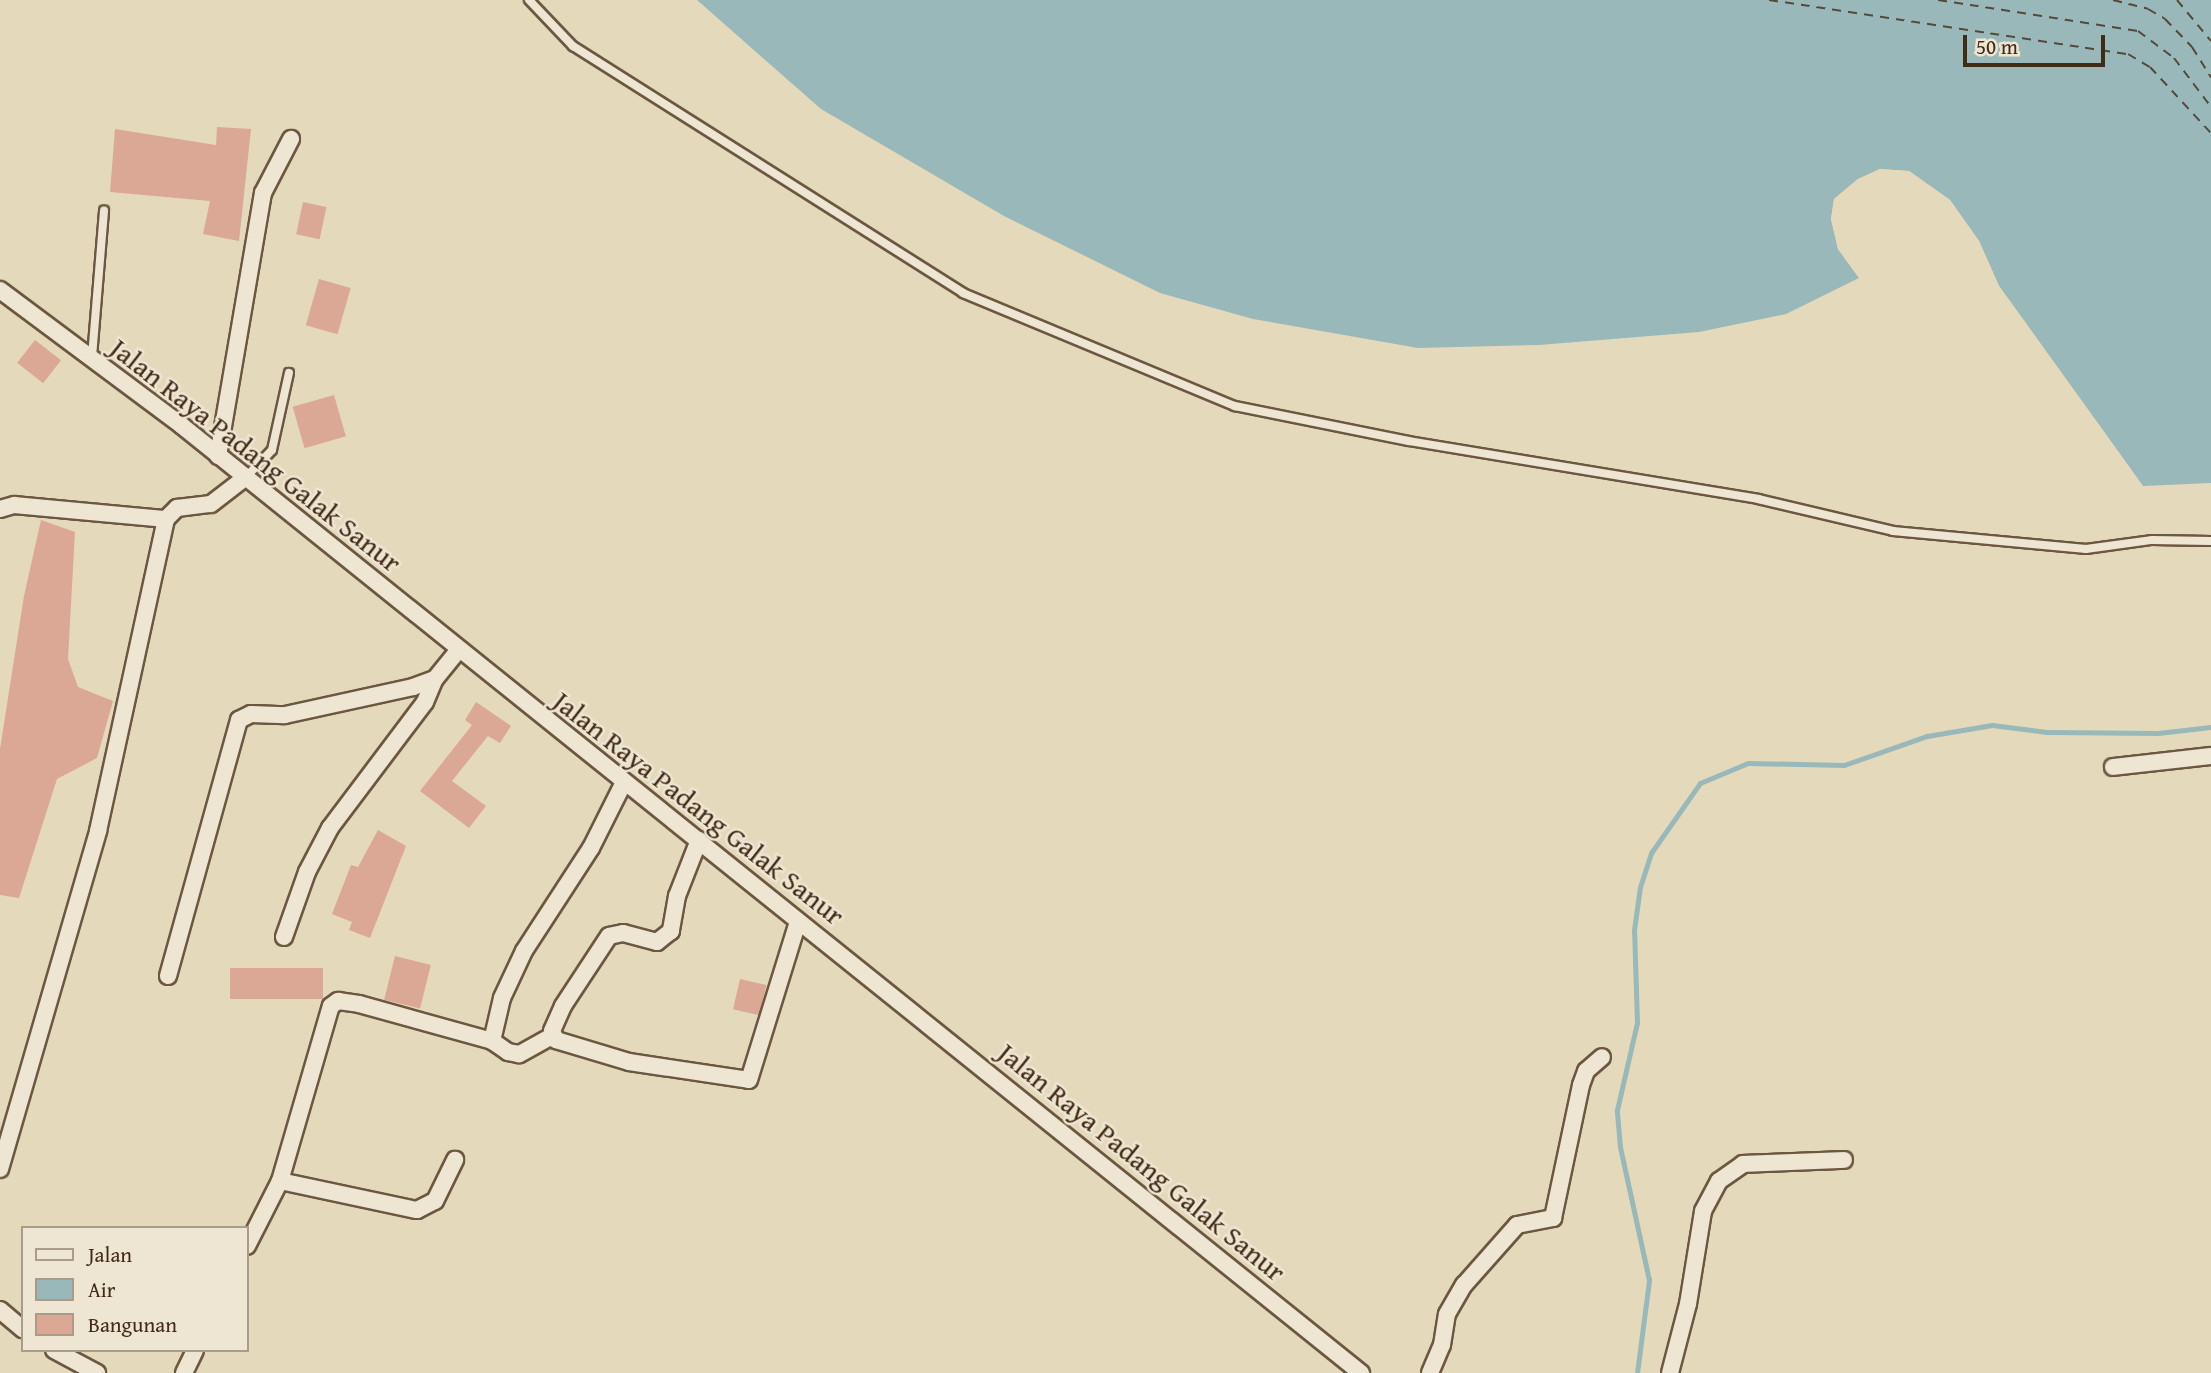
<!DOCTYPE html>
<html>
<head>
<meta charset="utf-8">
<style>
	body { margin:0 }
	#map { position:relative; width:2211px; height:1373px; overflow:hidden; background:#e5d9bb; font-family:"Gentium Book Plus",serif }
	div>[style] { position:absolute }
	.water>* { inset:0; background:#99b8b9 }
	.pier>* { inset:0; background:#e5d9bb }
	.stream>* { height:5px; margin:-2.5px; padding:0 2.5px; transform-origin:2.5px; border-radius:2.5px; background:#99b8b9 }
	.ferry>* { height:2px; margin-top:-1px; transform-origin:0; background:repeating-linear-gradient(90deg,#544837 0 9px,transparent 0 16px) }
	.building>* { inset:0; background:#dba896; transform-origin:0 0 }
	.roads { filter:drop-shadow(2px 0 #6c5740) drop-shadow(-2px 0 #6c5740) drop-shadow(0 2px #6c5740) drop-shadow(0 -2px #6c5740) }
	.service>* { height:8px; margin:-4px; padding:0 4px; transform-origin:4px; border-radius:4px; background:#eee6d3 }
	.minor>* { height:16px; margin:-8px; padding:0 8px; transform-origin:8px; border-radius:8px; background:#eee6d3 }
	span { translate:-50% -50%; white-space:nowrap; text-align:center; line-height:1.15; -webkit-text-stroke:5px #eee6d3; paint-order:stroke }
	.street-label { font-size:28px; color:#432c17 }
	.legend { position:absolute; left:21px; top:1226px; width:228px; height:126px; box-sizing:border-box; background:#eee6d3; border:2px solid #aa9c88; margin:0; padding:9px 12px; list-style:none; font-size:21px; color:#432c17 }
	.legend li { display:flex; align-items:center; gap:14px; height:35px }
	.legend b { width:35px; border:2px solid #aa9c88 }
	.scale { position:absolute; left:1963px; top:35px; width:142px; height:32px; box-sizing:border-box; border:4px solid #432c17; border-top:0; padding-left:9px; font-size:21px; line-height:24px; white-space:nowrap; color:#432c17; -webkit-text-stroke:5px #eee6d3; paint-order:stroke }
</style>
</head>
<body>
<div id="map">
	<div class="water">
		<i style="clip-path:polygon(697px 0,2211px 0,2211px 483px,2143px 486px,1999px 286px,1979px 241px,1950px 200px,1909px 171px,1880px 169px,1858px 179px,1834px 199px,1831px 219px,1838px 249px,1859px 278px,1786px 314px,1699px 332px,1539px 345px,1418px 348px,1253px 319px,1160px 293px,1004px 216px,821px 109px)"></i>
	</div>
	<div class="pier">
		<i style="clip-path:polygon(1880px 169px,1909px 171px,1950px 200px,1979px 241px,1999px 286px,2143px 486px,1996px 288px,1976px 243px,1948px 203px,1908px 174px,1881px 172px,1860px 182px,1837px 201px,1834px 219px,1841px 247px,1859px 278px,1838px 249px,1831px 219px,1834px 199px,1858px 179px)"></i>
	</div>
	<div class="stream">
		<i style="left:1637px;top:1373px;width:94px;rotate:-82.6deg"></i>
		<i style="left:1649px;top:1280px;width:136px;rotate:-102.3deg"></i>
		<i style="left:1620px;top:1147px;width:37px;rotate:-95deg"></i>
		<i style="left:1617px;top:1110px;width:89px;rotate:-77.1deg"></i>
		<i style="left:1637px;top:1023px;width:93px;rotate:-91.8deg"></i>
		<i style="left:1634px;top:930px;width:43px;rotate:-82.1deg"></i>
		<i style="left:1640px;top:887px;width:36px;rotate:-72deg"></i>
		<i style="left:1651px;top:853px;width:85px;rotate:-55deg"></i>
		<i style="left:1700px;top:783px;width:52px;rotate:-22.6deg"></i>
		<i style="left:1748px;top:763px;width:96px;rotate:1.2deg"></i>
		<i style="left:1844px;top:765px;width:88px;rotate:-19.3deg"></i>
		<i style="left:1927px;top:736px;width:66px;rotate:-9.6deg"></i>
		<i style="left:1992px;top:725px;width:55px;rotate:7.3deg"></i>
		<i style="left:2047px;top:732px;width:111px;rotate:0.5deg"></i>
		<i style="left:2158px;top:733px;width:53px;rotate:-6.5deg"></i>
	</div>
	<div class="ferry">
		<i style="left:1769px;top:0;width:363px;rotate:8.6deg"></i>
		<i style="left:2128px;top:54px;width:26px;rotate:31deg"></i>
		<i style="left:2150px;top:67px;width:90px;rotate:47.3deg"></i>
		<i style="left:1938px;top:0;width:202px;rotate:8.8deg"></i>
		<i style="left:2138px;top:31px;width:45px;rotate:36.9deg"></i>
		<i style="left:2174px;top:58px;width:61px;rotate:52.9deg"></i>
		<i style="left:2113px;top:0;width:36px;rotate:14deg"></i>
		<i style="left:2148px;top:9px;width:20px;rotate:30deg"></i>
		<i style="left:2165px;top:19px;width:39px;rotate:46deg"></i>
		<i style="left:2192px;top:47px;width:36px;rotate:58deg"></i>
		<i style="left:2177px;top:0;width:53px;rotate:50.3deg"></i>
	</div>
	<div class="building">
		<i style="clip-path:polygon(217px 127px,251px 129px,239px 241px,203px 234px,210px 201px,110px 192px,115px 129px,216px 145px)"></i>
		<i style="left:303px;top:202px;width:24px;height:33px;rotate:12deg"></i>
		<i style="left:319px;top:279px;width:33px;height:48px;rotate:16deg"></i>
		<i style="left:35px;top:340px;width:33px;height:29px;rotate:38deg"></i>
		<i style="left:334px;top:395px;width:43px;height:43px;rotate:74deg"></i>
		<i style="clip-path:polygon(41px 520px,75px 532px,68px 659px,78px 687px,113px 701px,97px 758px,57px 779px,19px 898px,0 895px,0 749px,24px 596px)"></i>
		<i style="clip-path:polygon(476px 702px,511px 726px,500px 743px,488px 736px,452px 781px,486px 806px,469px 828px,420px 791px,472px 725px,465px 720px)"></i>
		<i style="clip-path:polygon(378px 830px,406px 846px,370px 938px,349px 930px,352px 922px,332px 914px,351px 865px,358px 867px)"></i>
		<i style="left:395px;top:956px;width:37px;height:45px;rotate:14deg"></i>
		<i style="left:323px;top:968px;width:31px;height:93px;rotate:90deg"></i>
		<i style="left:740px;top:979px;width:27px;height:31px;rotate:13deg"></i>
	</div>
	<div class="roads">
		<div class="service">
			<i style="left:529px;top:0;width:64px;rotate:46.3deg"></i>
			<i style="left:573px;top:46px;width:462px;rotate:32.3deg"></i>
			<i style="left:963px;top:293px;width:295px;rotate:22.6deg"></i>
			<i style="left:1235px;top:406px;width:177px;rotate:11.4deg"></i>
			<i style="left:1409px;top:441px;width:354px;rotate:9.4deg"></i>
			<i style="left:1758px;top:499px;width:139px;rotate:13.3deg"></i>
			<i style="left:1893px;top:531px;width:194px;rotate:5.3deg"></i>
			<i style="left:2086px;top:549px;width:67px;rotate:-7.8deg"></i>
			<i style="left:2152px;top:540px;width:59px;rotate:1deg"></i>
			<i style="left:92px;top:357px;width:147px;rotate:-85.3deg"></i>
			<i style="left:246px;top:477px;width:37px;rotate:-46deg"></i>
			<i style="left:272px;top:450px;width:79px;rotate:-77.6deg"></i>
		</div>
		<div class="minor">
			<i style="left:0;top:290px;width:226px;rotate:36.7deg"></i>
			<i style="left:181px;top:425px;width:1514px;rotate:38.78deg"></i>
			<i style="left:218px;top:456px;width:267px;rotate:-80.3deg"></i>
			<i style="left:263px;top:193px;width:61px;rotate:-62.6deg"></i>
			<i style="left:0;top:509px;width:15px;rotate:-16deg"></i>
			<i style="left:14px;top:505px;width:153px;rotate:5.3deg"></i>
			<i style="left:2113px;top:767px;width:99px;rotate:-6.4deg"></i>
			<i style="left:699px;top:840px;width:60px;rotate:111.4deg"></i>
			<i style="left:677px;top:896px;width:36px;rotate:100deg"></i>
			<i style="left:671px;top:931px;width:18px;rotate:142deg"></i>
			<i style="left:657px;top:942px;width:35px;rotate:-165deg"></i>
			<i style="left:623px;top:933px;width:14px;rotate:168deg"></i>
			<i style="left:609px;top:936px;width:84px;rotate:123.3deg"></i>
			<i style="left:563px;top:1006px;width:27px;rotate:114deg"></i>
			<i style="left:552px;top:1031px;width:10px;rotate:66deg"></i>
			<i style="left:556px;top:1040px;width:76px;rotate:16.8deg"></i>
			<i style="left:629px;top:1062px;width:121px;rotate:8.5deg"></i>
			<i style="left:749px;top:1080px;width:165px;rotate:-72.8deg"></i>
			<i style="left:284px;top:937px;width:69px;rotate:-70.5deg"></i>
			<i style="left:307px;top:872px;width:50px;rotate:-62.4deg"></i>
			<i style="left:330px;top:828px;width:158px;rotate:-53deg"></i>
			<i style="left:425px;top:702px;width:25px;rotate:-67deg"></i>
			<i style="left:168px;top:976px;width:266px;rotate:-74.5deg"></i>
			<i style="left:239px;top:720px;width:13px;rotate:-27deg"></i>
			<i style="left:251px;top:714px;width:34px;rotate:2deg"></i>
			<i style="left:285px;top:715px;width:131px;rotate:-12.3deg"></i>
			<i style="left:413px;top:687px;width:23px;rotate:-20deg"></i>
			<i style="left:435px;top:679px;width:38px;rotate:-51deg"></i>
			<i style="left:552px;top:1036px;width:38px;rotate:151deg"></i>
			<i style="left:519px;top:1054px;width:11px;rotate:-170deg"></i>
			<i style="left:508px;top:1052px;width:19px;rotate:-145deg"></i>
			<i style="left:492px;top:1041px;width:44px;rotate:-76.9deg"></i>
			<i style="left:502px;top:998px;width:52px;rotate:-64.9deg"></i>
			<i style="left:524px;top:951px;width:123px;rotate:-57deg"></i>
			<i style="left:591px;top:848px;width:74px;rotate:-63.4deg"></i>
			<i style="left:0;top:1169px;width:352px;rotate:-73.8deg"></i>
			<i style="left:98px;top:831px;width:319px;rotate:-77.7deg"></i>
			<i style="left:166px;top:519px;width:16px;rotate:-45deg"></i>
			<i style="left:177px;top:508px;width:34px;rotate:-7deg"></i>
			<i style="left:211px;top:504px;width:44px;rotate:-37.6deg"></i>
			<i style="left:280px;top:1181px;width:140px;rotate:12deg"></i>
			<i style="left:417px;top:1210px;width:20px;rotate:-27deg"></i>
			<i style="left:435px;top:1201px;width:46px;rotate:-64deg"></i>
			<i style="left:247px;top:1246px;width:73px;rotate:-63.1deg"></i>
			<i style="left:280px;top:1181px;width:182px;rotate:-73.8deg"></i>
			<i style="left:331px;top:1006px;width:9px;rotate:-36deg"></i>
			<i style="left:338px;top:1001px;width:21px;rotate:8deg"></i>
			<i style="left:359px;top:1004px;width:138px;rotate:15.5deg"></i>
			<i style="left:0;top:1310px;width:30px;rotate:40deg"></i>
			<i style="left:54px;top:1350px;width:49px;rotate:28.1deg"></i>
			<i style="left:184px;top:1373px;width:25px;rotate:-64deg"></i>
			<i style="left:1430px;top:1373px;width:30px;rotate:-67deg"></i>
			<i style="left:1442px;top:1345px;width:31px;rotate:-81deg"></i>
			<i style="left:1447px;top:1314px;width:34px;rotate:-60deg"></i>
			<i style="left:1464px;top:1285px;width:80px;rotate:-48.5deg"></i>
			<i style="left:1517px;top:1225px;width:37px;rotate:-11deg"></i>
			<i style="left:1553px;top:1218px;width:136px;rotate:-78.1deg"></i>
			<i style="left:1581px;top:1085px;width:15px;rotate:-70deg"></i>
			<i style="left:1586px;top:1071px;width:21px;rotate:-41deg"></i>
			<i style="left:1670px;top:1373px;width:71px;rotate:-75.4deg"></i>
			<i style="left:1688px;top:1304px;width:94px;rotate:-80.8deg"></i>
			<i style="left:1703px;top:1211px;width:34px;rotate:-62deg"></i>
			<i style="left:1719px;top:1181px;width:29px;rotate:-35deg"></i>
			<i style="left:1743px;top:1164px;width:101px;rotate:-2.3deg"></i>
		</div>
	</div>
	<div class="street-label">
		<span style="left:256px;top:455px;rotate:38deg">Jalan Raya Padang Galak Sanur</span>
		<span style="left:699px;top:808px;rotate:38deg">Jalan Raya Padang Galak Sanur</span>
		<span style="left:1142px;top:1162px;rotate:39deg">Jalan Raya Padang Galak Sanur</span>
	</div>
	<ul class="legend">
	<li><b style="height:9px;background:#eee6d3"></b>Jalan</li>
	<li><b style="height:19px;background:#99b8b9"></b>Air</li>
	<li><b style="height:19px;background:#dba896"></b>Bangunan</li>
	</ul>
	<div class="scale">50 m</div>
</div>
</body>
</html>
